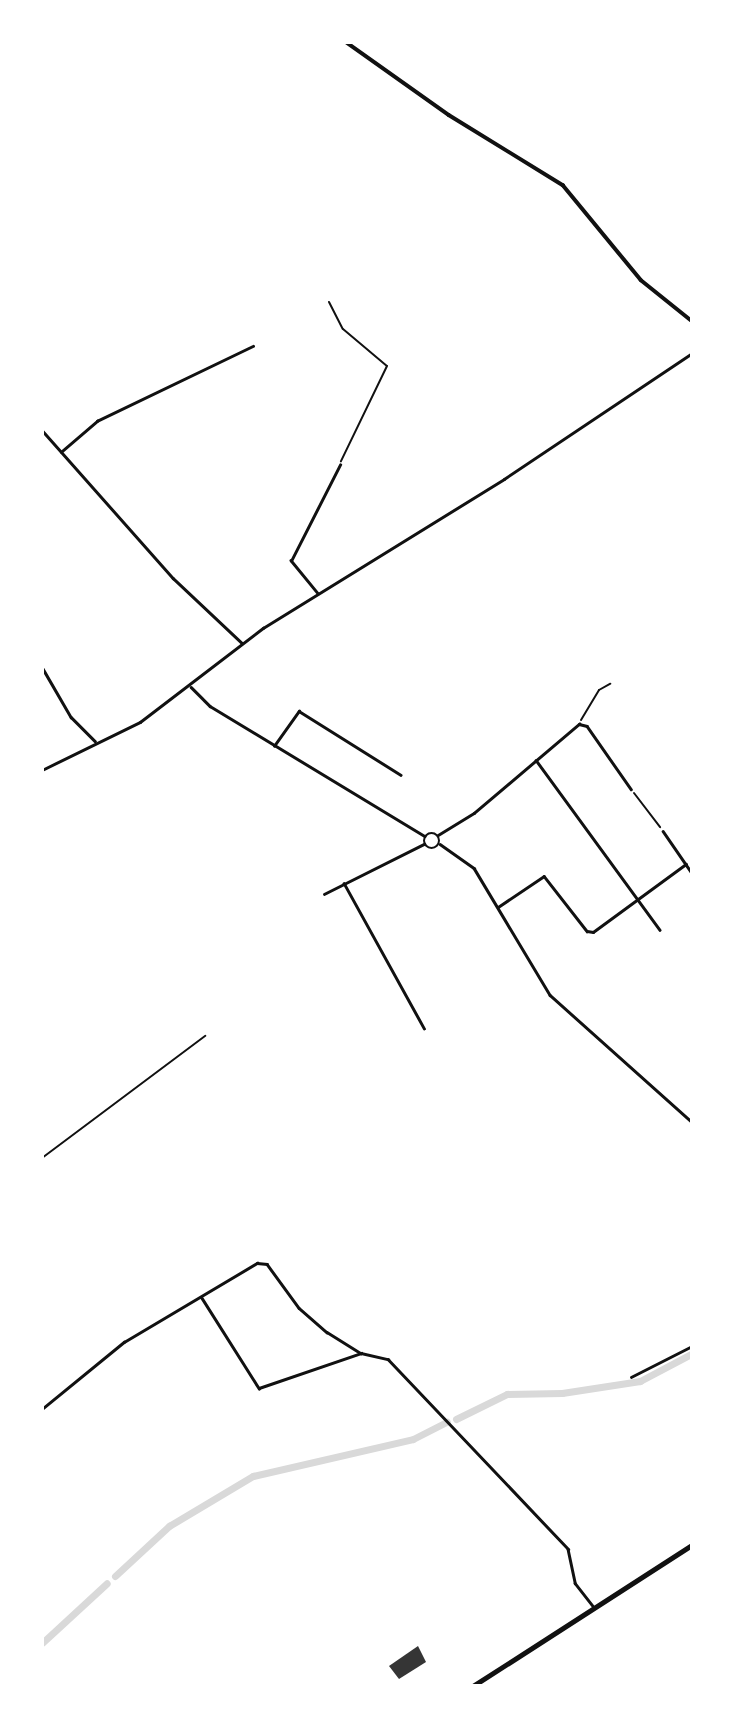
<!DOCTYPE html>
<html>
<head>
<meta charset="utf-8">
<style>
	body { margin:0 }
	#map { position:relative; width:734px; height:1728px; overflow:hidden; background:#fff; font-family:Commissioner,sans-serif }
	div>[style] { position:absolute }
	.canal>* { height:7px; margin:-3.5px; padding:0 3.5px; transform-origin:3.5px; border-radius:3.5px; background:#d9d9d9 }
	.building>* { inset:0; background:#353535 }
	.path>* { height:2px; margin:-1px; padding:0 1px; transform-origin:1px; border-radius:1px; background:#111 }
	.minor>* { height:2.5px; margin:-1.25px; padding:0 1.25px; transform-origin:1.25px; border-radius:1.25px; background:#111 }
	.minor>.ring { margin:-1.25px; padding:0; box-sizing:content-box; background:none; border:2.5px solid #111; border-radius:50% }
	.tertiary>* { height:3.5px; margin:-1.75px; padding:0 1.75px; transform-origin:1.75px; border-radius:1.75px; background:#111 }
	.secondary>* { height:4.5px; margin:-2.25px; padding:0 2.25px; transform-origin:2.25px; border-radius:2.25px; background:#111 }
	span { translate:-50% -50%; white-space:nowrap; text-align:center; line-height:1.15; -webkit-text-stroke:5px #fff; paint-order:stroke }
	.frame { position:absolute; inset:0; border:44px solid #fff; pointer-events:none }
</style>
</head>
<body>
<div id="map">
	<div class="canal">
		<i style="left:456px;top:1419px;width:57px;rotate:-26.1deg"></i>
		<i style="left:507px;top:1394px;width:55px;rotate:-1deg"></i>
		<i style="left:562px;top:1393px;width:79px;rotate:-8.7deg"></i>
		<i style="left:640px;top:1381px;width:58px;rotate:-27.9deg"></i>
		<i style="left:115px;top:1576px;width:74px;rotate:-42.8deg"></i>
		<i style="left:169px;top:1526px;width:98px;rotate:-30.8deg"></i>
		<i style="left:253px;top:1476px;width:164px;rotate:-13deg"></i>
		<i style="left:413px;top:1439px;width:38px;rotate:-27deg"></i>
		<i style="left:42px;top:1643px;width:88px;rotate:-42.7deg"></i>
	</div>
	<div class="building">
		<i style="clip-path:polygon(418px 1646px,426px 1662px,399px 1679px,389px 1666px)"></i>
	</div>
	<div class="path">
		<i style="left:329px;top:302px;width:30px;rotate:63deg"></i>
		<i style="left:343px;top:329px;width:57px;rotate:40.1deg"></i>
		<i style="left:387px;top:366px;width:106px;rotate:115.8deg"></i>
		<i style="left:581px;top:720px;width:35px;rotate:-59deg"></i>
		<i style="left:599px;top:690px;width:13px;rotate:-29deg"></i>
		<i style="left:634px;top:793px;width:43px;rotate:52.6deg"></i>
		<i style="left:42px;top:1158px;width:204px;rotate:-36.8deg"></i>
	</div>
	<div class="minor">
		<i style="left:42px;top:430px;width:198px;rotate:48.5deg"></i>
		<i style="left:173px;top:578px;width:95px;rotate:43.3deg"></i>
		<i style="left:61px;top:452px;width:48px;rotate:-40.7deg"></i>
		<i style="left:97px;top:421px;width:173px;rotate:-25.7deg"></i>
		<i style="left:318px;top:594px;width:43px;rotate:-129.3deg"></i>
		<i style="left:291px;top:561px;width:108px;rotate:-63deg"></i>
		<i style="left:42px;top:667px;width:58px;rotate:59.9deg"></i>
		<i style="left:71px;top:717px;width:34px;rotate:45deg"></i>
		<i style="left:191px;top:687px;width:27px;rotate:45deg"></i>
		<i style="left:210px;top:706px;width:251px;rotate:31.2deg"></i>
		<i style="left:274px;top:746px;width:43px;rotate:-54.5deg"></i>
		<i style="left:299px;top:711px;width:120px;rotate:32.1deg"></i>
		<i style="left:536px;top:760px;width:210px;rotate:53.9deg"></i>
		<i style="left:42px;top:770px;width:109px;rotate:-26.1deg"></i>
		<i style="left:140px;top:722px;width:155px;rotate:-37.4deg"></i>
		<i style="left:263px;top:628px;width:283px;rotate:-31.7deg"></i>
		<i style="left:504px;top:479px;width:226px;rotate:-33.8deg"></i>
		<i style="left:663px;top:831px;width:51px;rotate:55.4deg"></i>
		<i class="ring" style="left:424px;top:833px;width:13.5px;height:13.5px"></i>
		<i style="left:438px;top:835px;width:42px;rotate:-31.4deg"></i>
		<i style="left:474px;top:813px;width:138px;rotate:-40.3deg"></i>
		<i style="left:579px;top:724px;width:8px;rotate:14deg"></i>
		<i style="left:587px;top:726px;width:77px;rotate:55.1deg"></i>
		<i style="left:440px;top:844px;width:42px;rotate:35.2deg"></i>
		<i style="left:474px;top:868px;width:148px;rotate:59.1deg"></i>
		<i style="left:550px;top:995px;width:191px;rotate:41.8deg"></i>
		<i style="left:344px;top:883px;width:166px;rotate:61.1deg"></i>
		<i style="left:324px;top:894px;width:112px;rotate:-26.6deg"></i>
		<i style="left:498px;top:907px;width:55px;rotate:-34deg"></i>
		<i style="left:544px;top:876px;width:70px;rotate:52deg"></i>
		<i style="left:587px;top:931px;width:6px;rotate:9deg"></i>
		<i style="left:593px;top:932px;width:115px;rotate:-36.2deg"></i>
		<i style="left:202px;top:1298px;width:107px;rotate:57.7deg"></i>
		<i style="left:259px;top:1388px;width:108px;rotate:-18.9deg"></i>
		<i style="left:361px;top:1353px;width:28px;rotate:13deg"></i>
		<i style="left:388px;top:1359px;width:262px;rotate:46.5deg"></i>
		<i style="left:568px;top:1549px;width:35px;rotate:78deg"></i>
		<i style="left:575px;top:1583px;width:29px;rotate:52deg"></i>
		<i style="left:631px;top:1377px;width:68px;rotate:-26.9deg"></i>
		<i style="left:42px;top:1409px;width:106px;rotate:-39.3deg"></i>
		<i style="left:124px;top:1342px;width:155px;rotate:-30.7deg"></i>
		<i style="left:257px;top:1263px;width:10px;rotate:6deg"></i>
		<i style="left:267px;top:1264px;width:54px;rotate:54deg"></i>
		<i style="left:299px;top:1308px;width:37px;rotate:41deg"></i>
		<i style="left:327px;top:1332px;width:40px;rotate:32deg"></i>
	</div>
	<div class="tertiary">
		<i style="left:346px;top:42px;width:126px;rotate:35.3deg"></i>
		<i style="left:449px;top:115px;width:134px;rotate:31.6deg"></i>
		<i style="left:563px;top:185px;width:123px;rotate:50.6deg"></i>
		<i style="left:641px;top:280px;width:65px;rotate:38.8deg"></i>
	</div>
	<div class="secondary">
		<i style="left:473px;top:1686px;width:260px;rotate:-32.8deg"></i>
	</div>
	<div class="frame"></div>
</div>
</body>
</html>
